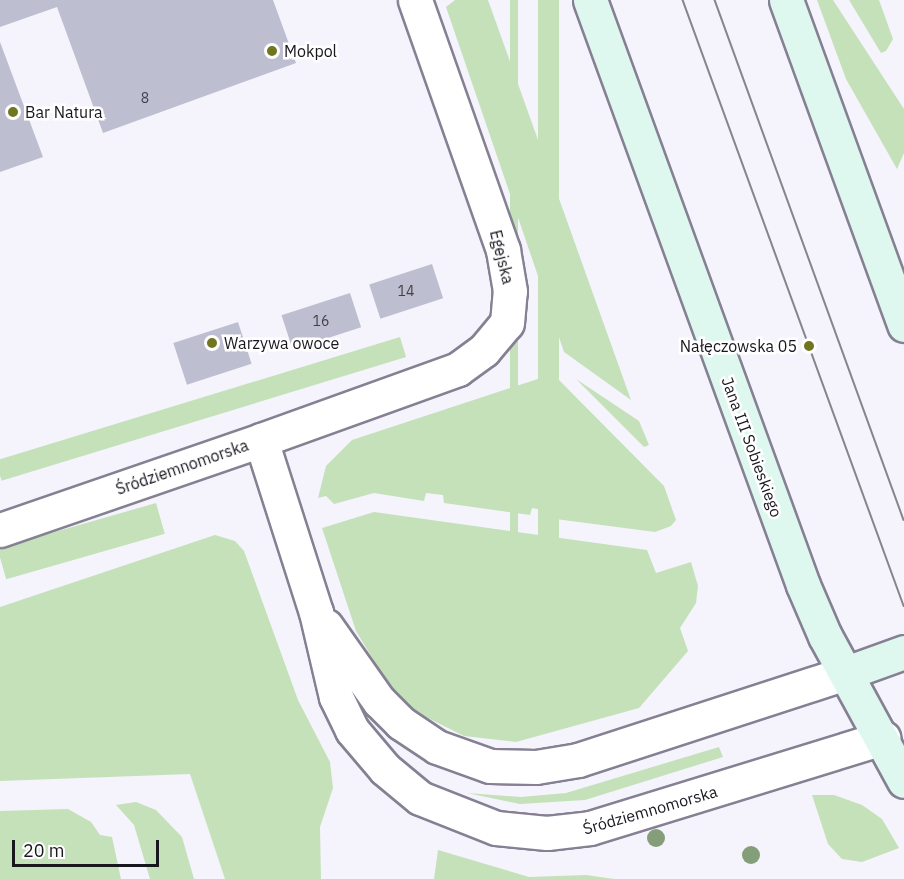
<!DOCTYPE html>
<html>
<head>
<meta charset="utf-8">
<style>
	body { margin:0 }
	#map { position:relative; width:904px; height:879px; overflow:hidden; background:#f5f4fc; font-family:"IBM Plex Sans",sans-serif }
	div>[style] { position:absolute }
	.green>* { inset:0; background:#c4e1ba; transform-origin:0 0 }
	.building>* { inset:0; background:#bdbed0; transform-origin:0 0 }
	.roads { filter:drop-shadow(2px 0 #858193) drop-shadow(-2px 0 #858193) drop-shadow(0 2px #858193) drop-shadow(0 -2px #858193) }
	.street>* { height:33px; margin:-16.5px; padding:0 16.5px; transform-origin:16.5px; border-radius:16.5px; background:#fff }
	.secondary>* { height:33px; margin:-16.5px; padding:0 16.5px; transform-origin:16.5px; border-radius:16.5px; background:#def8f0 }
	.tram>* { height:1.5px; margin:-0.75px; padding:0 0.75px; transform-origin:0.75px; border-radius:0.75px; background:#86848c }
	.trees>* { width:18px; height:18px; margin:-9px; border-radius:50%; background:#849e79 }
	.dots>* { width:16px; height:16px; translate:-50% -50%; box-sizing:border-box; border:3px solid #fff; border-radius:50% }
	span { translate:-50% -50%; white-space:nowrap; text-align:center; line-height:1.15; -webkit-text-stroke:5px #fff; paint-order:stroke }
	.number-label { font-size:14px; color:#42414a }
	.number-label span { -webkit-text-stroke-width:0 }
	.poi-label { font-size:16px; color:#19171e }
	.left { translate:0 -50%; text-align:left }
	.right { translate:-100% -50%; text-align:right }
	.street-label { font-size:16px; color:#19171e }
	.scale { position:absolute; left:12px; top:840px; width:147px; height:27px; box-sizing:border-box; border:3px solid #19171e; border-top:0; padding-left:8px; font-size:18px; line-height:21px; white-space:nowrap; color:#19171e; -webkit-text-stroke:4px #fff; paint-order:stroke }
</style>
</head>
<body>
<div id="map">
	<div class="green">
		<i style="clip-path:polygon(455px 0,488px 0,631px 400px,564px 352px,446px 7px)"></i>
		<i style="left:510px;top:0;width:8px;height:568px"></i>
		<i style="left:538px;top:0;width:21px;height:567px"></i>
		<i style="clip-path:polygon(817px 0,833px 0,904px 109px,904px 153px,897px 169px,846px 79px)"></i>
		<i style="clip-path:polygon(849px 0,879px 0,893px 39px,886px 51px,881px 53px)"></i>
		<i style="left:400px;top:337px;width:21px;height:423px;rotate:73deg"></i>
		<i style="clip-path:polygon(553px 374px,664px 486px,676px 520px,671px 526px,655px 532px,548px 518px,549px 511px,532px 508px,530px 515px,444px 503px,443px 495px,426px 493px,424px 501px,374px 493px,334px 504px,326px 496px,318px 498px,326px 466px,352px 440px)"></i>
		<i style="clip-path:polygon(576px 379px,639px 421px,649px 445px,644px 447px)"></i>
		<i style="left:156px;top:503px;width:32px;height:165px;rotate:74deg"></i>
		<i style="clip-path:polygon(374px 512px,647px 550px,656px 573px,691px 562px,698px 586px,696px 603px,680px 628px,688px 651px,639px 708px,516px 742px,464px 736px,414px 711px,386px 681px,356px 631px,322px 528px)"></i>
		<i style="clip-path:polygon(215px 535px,235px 541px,244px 551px,298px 700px,330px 762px,333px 788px,320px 827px,321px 879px,225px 879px,190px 774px,0 781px,0 607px)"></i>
		<i style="clip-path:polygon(719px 747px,723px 757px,585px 800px,520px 804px,467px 793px,521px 797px,566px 793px)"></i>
		<i style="clip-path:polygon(812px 795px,834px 795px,862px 805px,882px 819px,899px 848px,862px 862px,842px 859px,828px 844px)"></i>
		<i style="clip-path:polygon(136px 802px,156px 810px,182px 837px,194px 879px,150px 879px,134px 825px,116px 805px)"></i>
		<i style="clip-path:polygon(68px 809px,91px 822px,100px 835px,112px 837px,121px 879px,0 879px,0 811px)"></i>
		<i style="clip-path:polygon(438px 850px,529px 877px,586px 875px,614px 879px,434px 879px)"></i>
	</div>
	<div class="building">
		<i style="clip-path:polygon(0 0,273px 0,296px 63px,103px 133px,57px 7px,0 27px)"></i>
		<i style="clip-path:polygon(0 42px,43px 157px,0 172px)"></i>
		<i style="left:432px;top:264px;width:36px;height:66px;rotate:72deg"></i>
		<i style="left:350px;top:293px;width:36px;height:72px;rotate:72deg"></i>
		<i style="left:238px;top:322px;width:44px;height:68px;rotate:72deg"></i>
	</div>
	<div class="roads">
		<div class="street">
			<i style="left:261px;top:440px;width:209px;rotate:-19.8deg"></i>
			<i style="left:458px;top:369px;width:32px;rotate:-36deg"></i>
			<i style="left:484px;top:350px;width:35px;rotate:-50deg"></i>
			<i style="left:507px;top:323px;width:32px;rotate:-85deg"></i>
			<i style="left:510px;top:291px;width:42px;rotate:-99.7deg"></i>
			<i style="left:503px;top:250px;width:265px;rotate:-109.4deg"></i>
			<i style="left:0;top:530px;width:276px;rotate:-19deg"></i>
			<i style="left:261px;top:440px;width:181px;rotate:72.3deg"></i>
			<i style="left:316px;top:612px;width:87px;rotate:76.8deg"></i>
			<i style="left:336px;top:697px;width:37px;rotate:64deg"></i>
			<i style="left:352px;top:730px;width:51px;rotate:49.8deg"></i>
			<i style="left:385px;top:769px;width:45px;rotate:39.6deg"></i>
			<i style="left:420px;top:798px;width:82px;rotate:21.5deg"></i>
			<i style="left:496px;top:828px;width:51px;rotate:5.6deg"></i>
			<i style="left:547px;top:833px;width:43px;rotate:-6.6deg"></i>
			<i style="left:590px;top:828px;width:307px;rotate:-17.1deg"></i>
			<i style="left:326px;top:626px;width:92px;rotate:54.8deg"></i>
			<i style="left:379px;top:701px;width:31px;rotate:45deg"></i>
			<i style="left:401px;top:723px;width:43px;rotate:33.7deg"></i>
			<i style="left:437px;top:747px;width:56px;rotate:19.7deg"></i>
			<i style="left:490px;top:766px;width:46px;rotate:1.2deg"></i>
			<i style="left:536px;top:767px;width:43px;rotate:-9.5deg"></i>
			<i style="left:578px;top:760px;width:282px;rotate:-18deg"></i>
		</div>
		<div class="secondary">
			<i style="left:590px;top:0;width:623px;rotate:69.99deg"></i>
			<i style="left:803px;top:585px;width:56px;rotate:66.7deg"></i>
			<i style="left:825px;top:636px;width:165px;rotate:61.4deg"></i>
			<i style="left:786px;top:0;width:346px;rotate:70deg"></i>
			<i style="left:846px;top:673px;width:62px;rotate:-19.9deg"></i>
		</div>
	</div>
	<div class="tram">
		<i style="left:683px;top:0;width:645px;rotate:69.96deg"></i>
		<i style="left:715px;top:0;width:553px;rotate:70.03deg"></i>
	</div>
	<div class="trees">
		<i style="left:656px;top:838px"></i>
		<i style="left:751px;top:855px"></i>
	</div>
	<div class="dots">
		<i style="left:272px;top:51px;background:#70761f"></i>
		<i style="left:13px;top:112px;background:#70761f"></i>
		<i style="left:212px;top:343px;background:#70761f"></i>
		<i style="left:809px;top:346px;background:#70761f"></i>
	</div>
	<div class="number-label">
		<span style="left:145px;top:98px">8</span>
		<span style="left:406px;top:291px">14</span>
		<span style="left:321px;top:321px">16</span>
	</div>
	<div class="poi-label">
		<span class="left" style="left:284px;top:51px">Mokpol</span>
		<span class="left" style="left:25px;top:112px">Bar Natura</span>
		<span class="left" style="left:224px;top:343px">Warzywa owoce</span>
		<span class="right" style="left:797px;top:346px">Nałęczowska 05</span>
	</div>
	<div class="street-label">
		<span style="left:502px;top:257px;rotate:76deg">Egejska</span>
		<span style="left:752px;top:447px;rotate:70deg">Jana III Sobieskiego</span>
		<span style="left:182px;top:467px;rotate:-19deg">Śródziemnomorska</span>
		<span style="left:650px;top:810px;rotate:-16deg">Śródziemnomorska</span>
	</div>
	<div class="scale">20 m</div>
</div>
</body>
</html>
